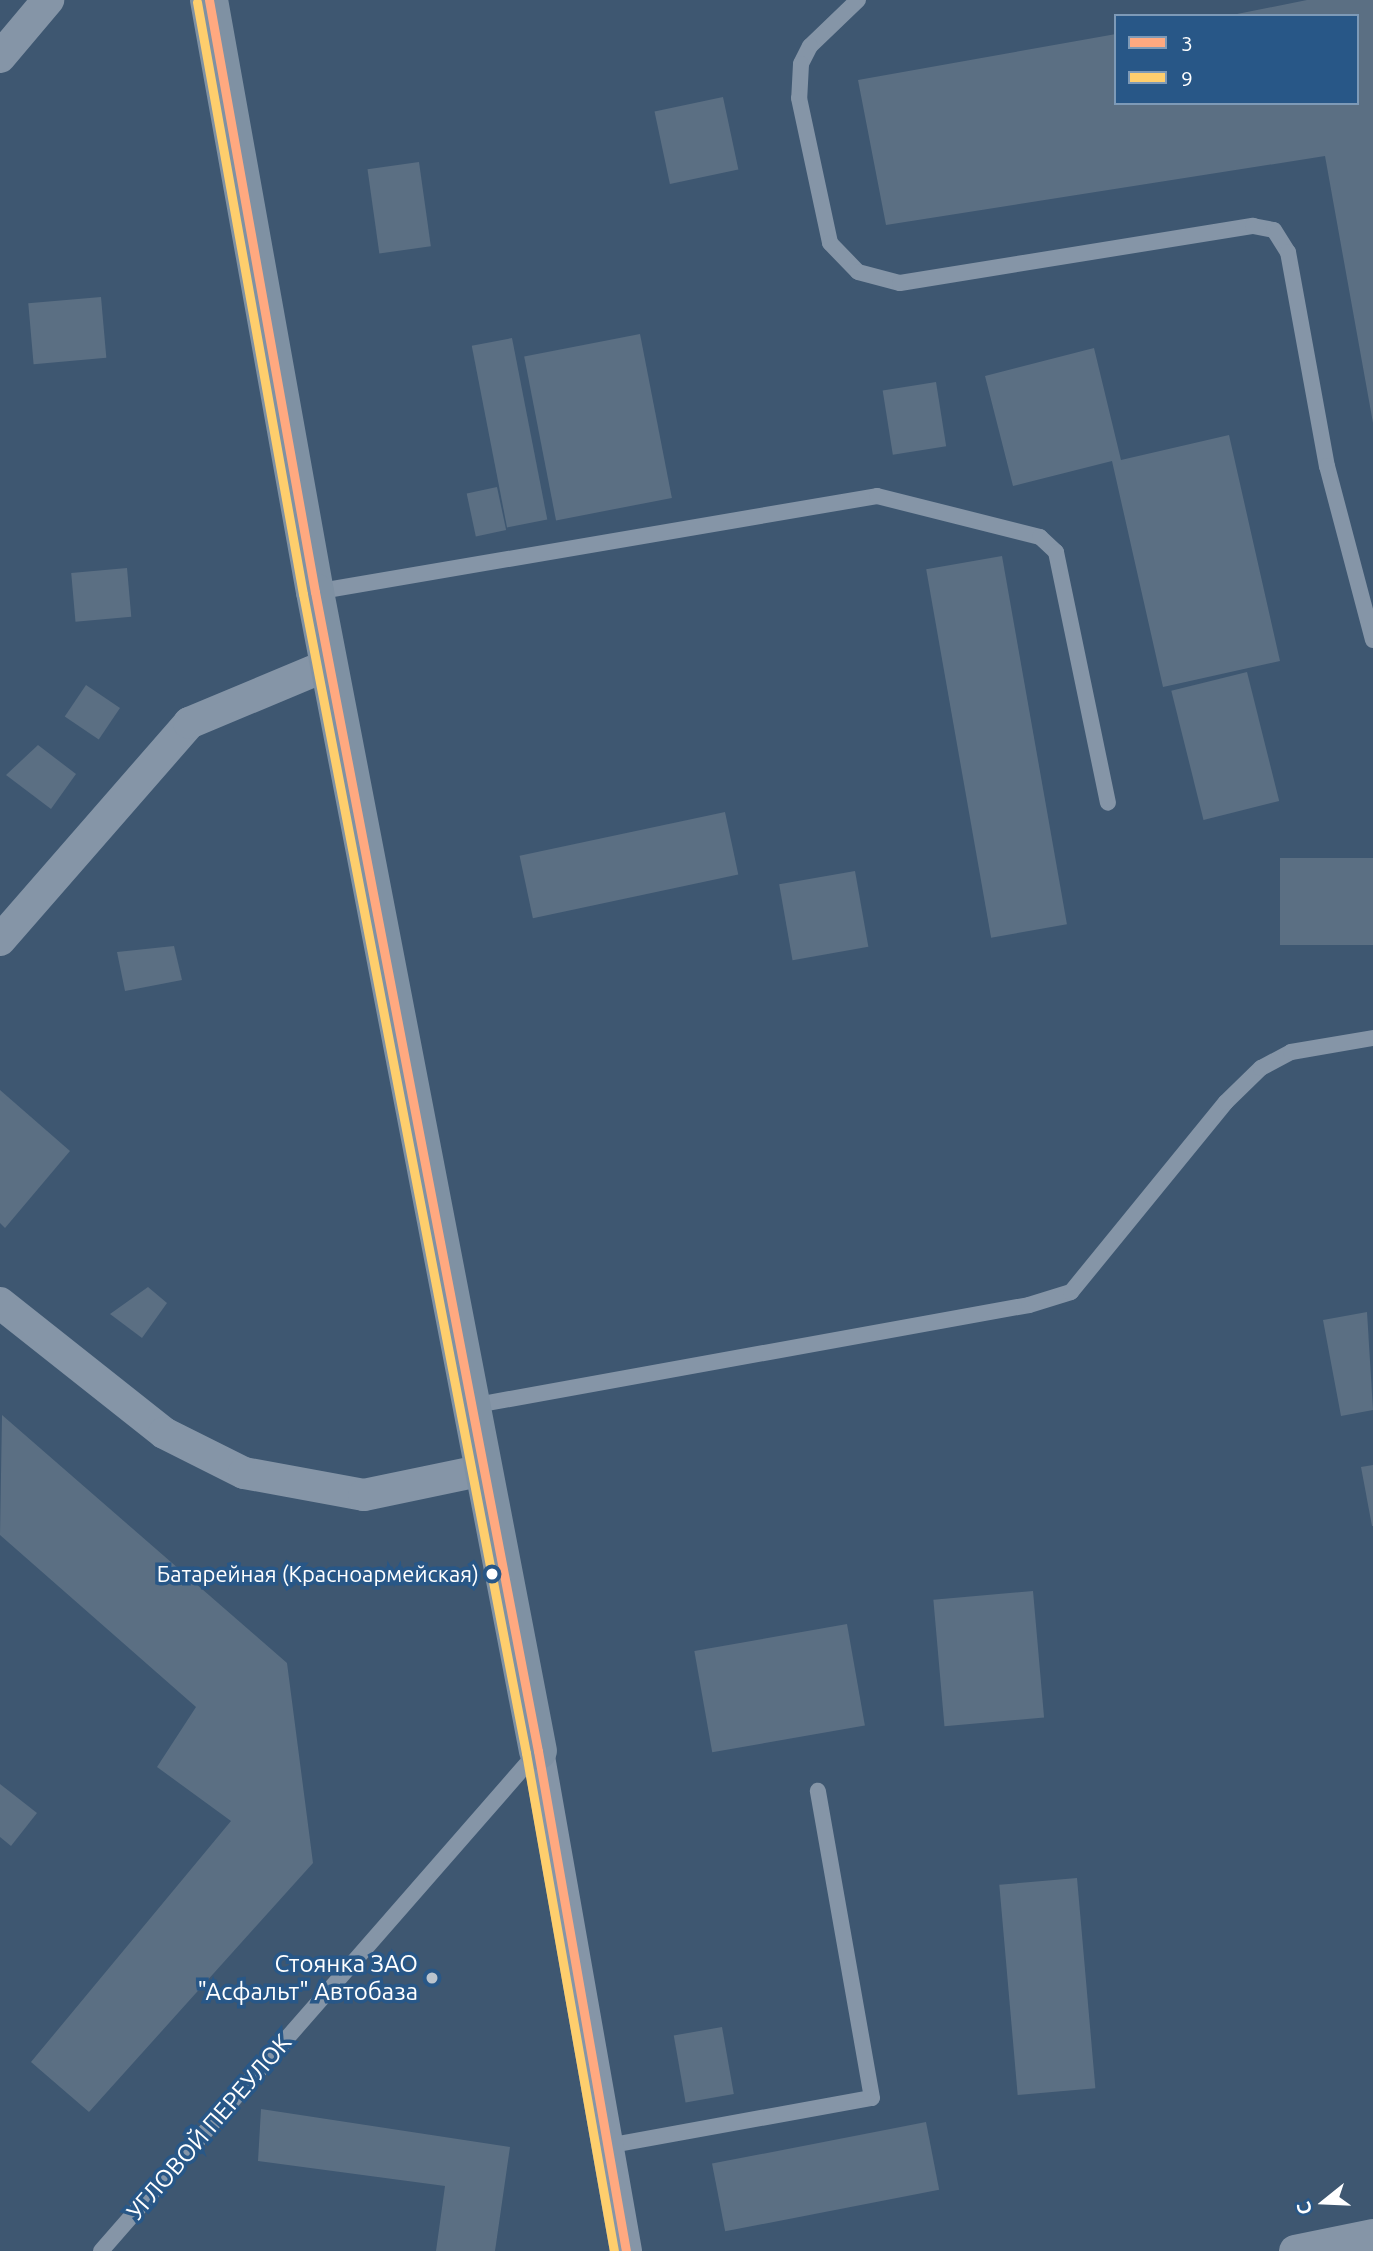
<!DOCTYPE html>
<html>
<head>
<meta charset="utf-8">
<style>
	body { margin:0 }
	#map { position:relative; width:1373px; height:2251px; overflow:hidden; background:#3e5771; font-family:Ubuntu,sans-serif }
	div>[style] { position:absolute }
	.building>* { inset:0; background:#5b6f83; transform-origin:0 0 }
	.lane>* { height:16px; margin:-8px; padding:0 8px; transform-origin:8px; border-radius:8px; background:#8595a7 }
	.street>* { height:32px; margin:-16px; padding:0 16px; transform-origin:16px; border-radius:16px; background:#8595a7 }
	.secondary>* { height:38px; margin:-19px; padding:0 19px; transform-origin:19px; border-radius:19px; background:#7f91a3 }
	.bus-1>* { height:9px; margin:-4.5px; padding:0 4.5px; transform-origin:4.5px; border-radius:4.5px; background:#ffa980 }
	.bus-2>* { height:9px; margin:-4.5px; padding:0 4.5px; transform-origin:4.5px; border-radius:4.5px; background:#fece6d }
	.dots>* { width:19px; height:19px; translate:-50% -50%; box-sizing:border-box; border:4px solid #285787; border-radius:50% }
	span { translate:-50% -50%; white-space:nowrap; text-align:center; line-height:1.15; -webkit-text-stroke:7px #285787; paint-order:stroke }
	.bus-label { font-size:22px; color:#fff }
	.right { translate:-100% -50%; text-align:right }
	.poi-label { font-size:24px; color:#fff }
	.street-label { font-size:24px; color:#fff }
	.legend { position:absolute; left:1114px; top:14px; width:245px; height:91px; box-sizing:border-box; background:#285787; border:2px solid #7e9ab7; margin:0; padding:9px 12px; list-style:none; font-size:21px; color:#fff }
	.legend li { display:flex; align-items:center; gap:14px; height:35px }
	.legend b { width:35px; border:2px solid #7e9ab7 }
	.north { position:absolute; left:1289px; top:2167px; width:70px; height:70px; -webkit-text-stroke:5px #285787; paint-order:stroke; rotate:252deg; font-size:19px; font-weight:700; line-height:28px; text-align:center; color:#fff }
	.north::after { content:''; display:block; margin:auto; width:24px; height:32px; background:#fff; clip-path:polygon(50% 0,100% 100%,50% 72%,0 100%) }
</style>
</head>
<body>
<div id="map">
	<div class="building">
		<i style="clip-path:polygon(1307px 0,1373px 0,1373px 423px,1325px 156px,886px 225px,858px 80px,1116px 34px,1116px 103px,1357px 103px,1357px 16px,1227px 16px)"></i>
		<i style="left:723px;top:97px;width:74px;height:70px;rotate:78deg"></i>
		<i style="left:419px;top:162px;width:85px;height:52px;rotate:82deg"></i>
		<i style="left:101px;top:297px;width:61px;height:73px;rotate:85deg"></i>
		<i style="left:640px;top:334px;width:167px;height:118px;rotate:79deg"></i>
		<i style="left:512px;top:338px;width:185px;height:41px;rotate:79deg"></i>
		<i style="clip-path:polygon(1094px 348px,1121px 460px,1229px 435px,1280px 661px,1163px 687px,1112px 461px,1013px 486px,985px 376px)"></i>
		<i style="left:936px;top:382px;width:65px;height:54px;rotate:81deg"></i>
		<i style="left:497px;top:487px;width:44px;height:31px;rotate:78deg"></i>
		<i style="left:1002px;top:556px;width:374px;height:77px;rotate:80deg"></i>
		<i style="left:127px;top:568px;width:49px;height:56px;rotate:85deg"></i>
		<i style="left:1247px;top:672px;width:133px;height:78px;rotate:76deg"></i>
		<i style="left:86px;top:685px;width:41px;height:38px;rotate:34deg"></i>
		<i style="clip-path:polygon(38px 745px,76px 774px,51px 809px,6px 775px)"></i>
		<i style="left:725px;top:812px;width:64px;height:210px;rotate:78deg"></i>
		<i style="left:1373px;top:858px;width:87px;height:93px;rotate:90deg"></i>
		<i style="left:855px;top:871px;width:77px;height:77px;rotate:80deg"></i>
		<i style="clip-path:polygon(174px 946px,182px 980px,125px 991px,117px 952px)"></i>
		<i style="clip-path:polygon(0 1090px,70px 1151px,5px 1228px,0 1223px)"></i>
		<i style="clip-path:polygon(148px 1287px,167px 1303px,142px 1338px,110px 1314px)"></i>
		<i style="clip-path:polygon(1367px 1312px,1373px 1410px,1341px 1416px,1323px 1320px)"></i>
		<i style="clip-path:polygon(2px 1415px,287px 1663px,313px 1863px,89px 2112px,31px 2062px,231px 1821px,157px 1767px,196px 1707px,0 1535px)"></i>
		<i style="clip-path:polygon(1373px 1465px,1373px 1526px,1372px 1526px,1361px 1467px)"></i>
		<i style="left:1033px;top:1591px;width:127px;height:100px;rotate:85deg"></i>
		<i style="left:847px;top:1624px;width:103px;height:155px;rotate:80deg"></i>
		<i style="clip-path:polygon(0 1784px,37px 1813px,11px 1846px,0 1837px)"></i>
		<i style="left:1077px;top:1878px;width:211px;height:78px;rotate:85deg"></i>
		<i style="left:722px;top:2027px;width:68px;height:49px;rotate:80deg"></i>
		<i style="clip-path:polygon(261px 2109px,510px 2147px,495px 2251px,436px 2251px,445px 2186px,258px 2161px)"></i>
		<i style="left:926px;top:2122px;width:69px;height:218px;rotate:79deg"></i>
	</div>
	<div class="lane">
		<i style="left:858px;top:0;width:66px;rotate:136.2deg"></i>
		<i style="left:810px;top:46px;width:20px;rotate:117deg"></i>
		<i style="left:801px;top:64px;width:34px;rotate:93deg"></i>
		<i style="left:799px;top:98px;width:148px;rotate:77.9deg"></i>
		<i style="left:830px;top:243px;width:40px;rotate:46deg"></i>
		<i style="left:858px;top:272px;width:43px;rotate:14.7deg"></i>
		<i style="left:900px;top:283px;width:358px;rotate:-9.2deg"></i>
		<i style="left:1253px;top:226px;width:21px;rotate:11deg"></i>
		<i style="left:1274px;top:230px;width:26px;rotate:58deg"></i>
		<i style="left:1288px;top:252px;width:218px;rotate:79.7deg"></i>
		<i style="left:1327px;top:466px;width:180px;rotate:75.2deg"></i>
		<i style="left:315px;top:592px;width:570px;rotate:-9.69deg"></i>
		<i style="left:877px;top:496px;width:168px;rotate:14.1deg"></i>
		<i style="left:1040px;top:537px;width:22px;rotate:43deg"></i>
		<i style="left:1056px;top:552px;width:256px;rotate:78.3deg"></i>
		<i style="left:471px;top:1406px;width:567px;rotate:-10.26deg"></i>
		<i style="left:1029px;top:1305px;width:44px;rotate:-17.2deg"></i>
		<i style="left:1071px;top:1292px;width:245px;rotate:-50.8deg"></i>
		<i style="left:1226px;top:1102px;width:49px;rotate:-44.2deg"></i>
		<i style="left:1261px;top:1068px;width:34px;rotate:-28deg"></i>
		<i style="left:1291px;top:1052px;width:83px;rotate:-9.7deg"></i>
		<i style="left:607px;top:2146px;width:269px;rotate:-10.3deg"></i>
		<i style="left:872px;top:2098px;width:312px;rotate:-100deg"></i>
		<i style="left:101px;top:2251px;width:664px;rotate:-48.85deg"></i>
	</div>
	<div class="street">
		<i style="left:0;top:57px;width:75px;rotate:-49.9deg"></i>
		<i style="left:0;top:940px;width:288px;rotate:-48.9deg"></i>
		<i style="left:189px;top:723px;width:153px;rotate:-22.7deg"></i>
		<i style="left:0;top:1303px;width:209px;rotate:38.4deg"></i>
		<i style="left:164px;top:1433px;width:89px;rotate:26.6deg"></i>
		<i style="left:244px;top:1473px;width:122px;rotate:10.4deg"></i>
		<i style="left:364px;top:1495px;width:123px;rotate:-11.8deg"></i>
		<i style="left:538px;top:1751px;width:508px;rotate:80.02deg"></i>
		<i style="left:1295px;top:2251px;width:80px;rotate:-11.6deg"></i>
	</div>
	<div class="secondary">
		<i style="left:209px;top:0;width:601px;rotate:79.85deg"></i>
		<i style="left:315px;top:592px;width:1180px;rotate:79.11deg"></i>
	</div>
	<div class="bus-1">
		<i style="left:209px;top:0;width:601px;rotate:79.85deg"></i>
		<i style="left:315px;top:592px;width:1180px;rotate:79.11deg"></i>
		<i style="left:538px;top:1751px;width:508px;rotate:80.02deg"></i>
	</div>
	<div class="bus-2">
		<i style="left:197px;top:2px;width:601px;rotate:79.85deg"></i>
		<i style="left:303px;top:594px;width:1180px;rotate:79.11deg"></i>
		<i style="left:526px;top:1753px;width:506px;rotate:79.98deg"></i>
	</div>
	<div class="dots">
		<i style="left:492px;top:1574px;background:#fff"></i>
		<i style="left:432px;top:1978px;background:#bbc4cd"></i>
	</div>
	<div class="bus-label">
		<span class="right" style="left:479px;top:1574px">Батарейная (Красноармейская)</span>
	</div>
	<div class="poi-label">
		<span class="right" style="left:418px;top:1978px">Стоянка ЗАО<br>"Асфальт" Автобаза</span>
	</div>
	<div class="street-label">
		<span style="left:209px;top:2127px;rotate:-49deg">УГЛОВОЙ ПЕРЕУЛОК</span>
	</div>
	<ul class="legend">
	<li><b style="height:9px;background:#ffa980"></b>3</li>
	<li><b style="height:9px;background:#fece6d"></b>9</li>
	</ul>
	<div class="north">С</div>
</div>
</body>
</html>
